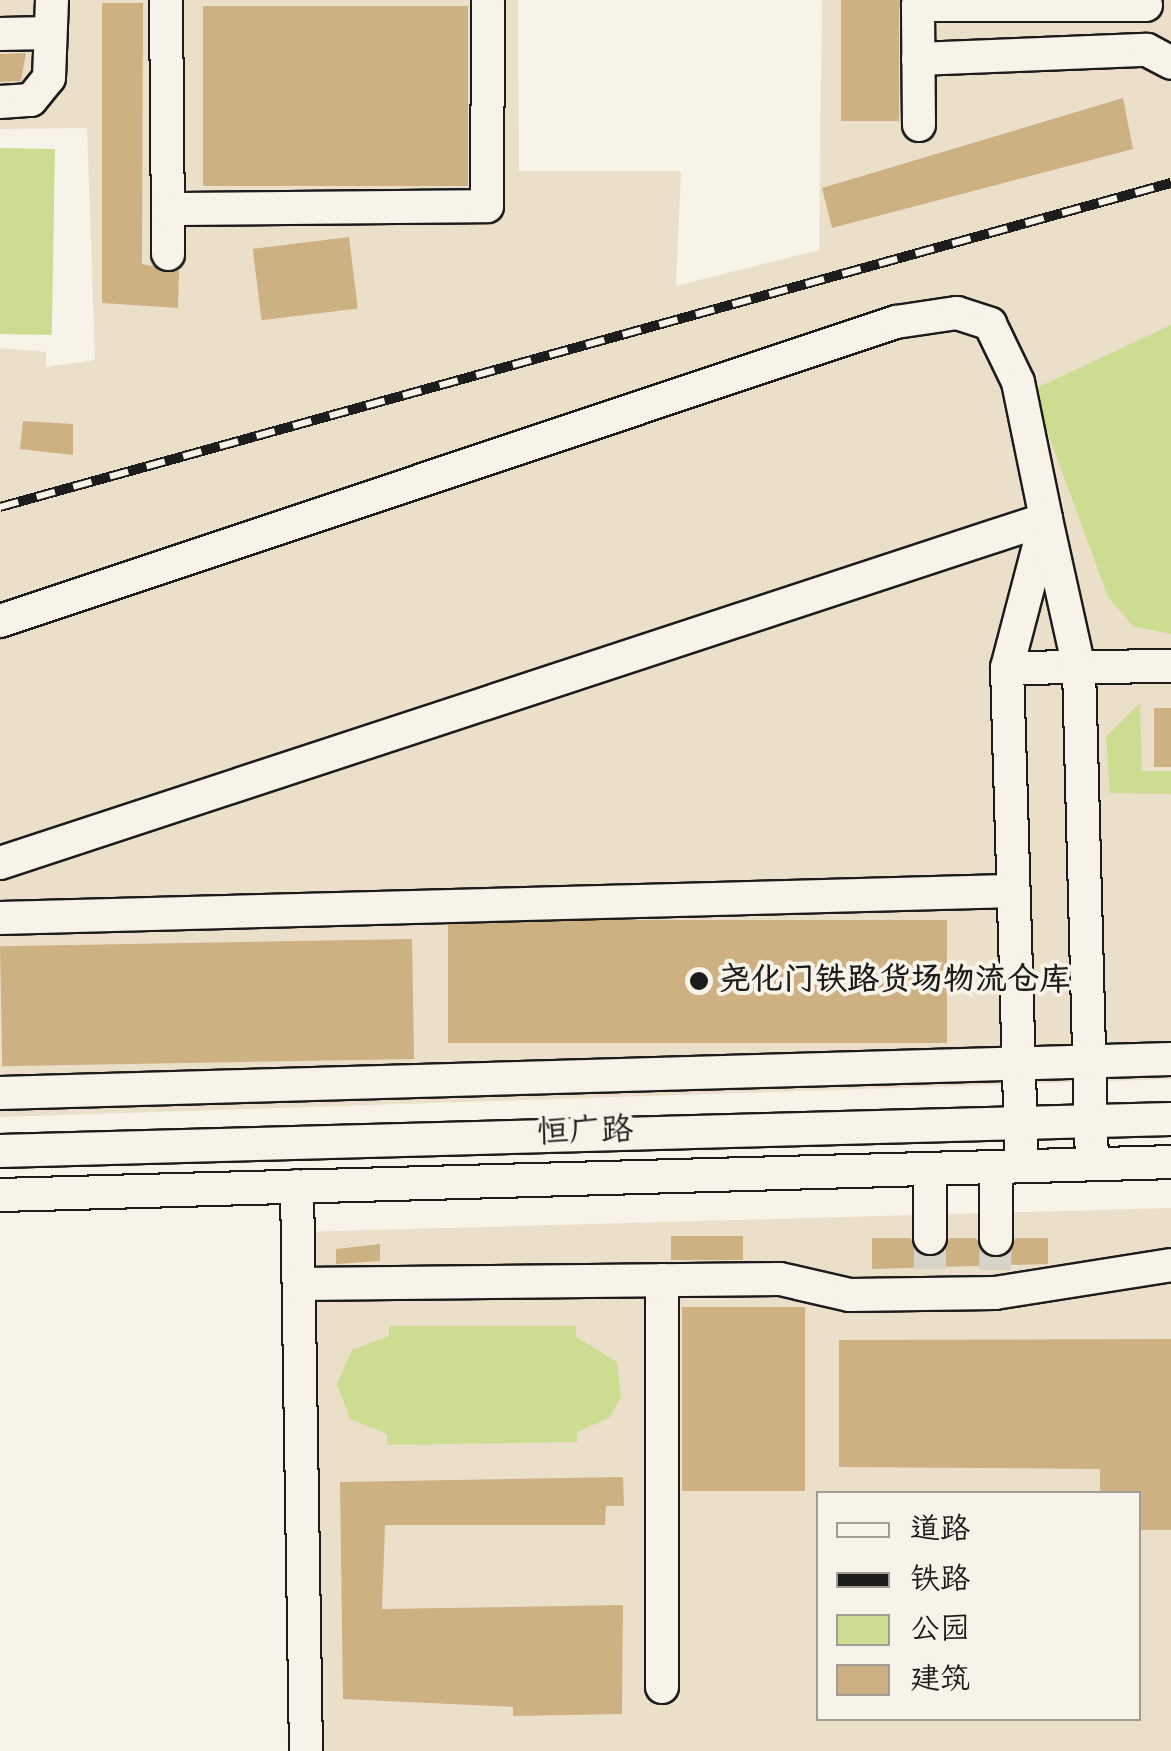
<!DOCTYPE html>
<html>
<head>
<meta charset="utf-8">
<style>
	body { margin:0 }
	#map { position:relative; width:1171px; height:1751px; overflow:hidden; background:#f7f3e8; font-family:Kalam,"LXGW WenKai TC",sans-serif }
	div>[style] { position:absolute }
	.built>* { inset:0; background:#ebdfca }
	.green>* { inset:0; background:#ccdd91; transform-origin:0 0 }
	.building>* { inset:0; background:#ceb183; transform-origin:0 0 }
	.minor-tunnel>* { height:32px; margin-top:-16px; transform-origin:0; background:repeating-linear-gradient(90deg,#d6d3c9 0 32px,transparent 0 48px) }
	.roads { filter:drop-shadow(2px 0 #1c1c1c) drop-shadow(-2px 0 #1c1c1c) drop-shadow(0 2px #1c1c1c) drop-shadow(0 -2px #1c1c1c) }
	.minor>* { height:32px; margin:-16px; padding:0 16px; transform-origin:16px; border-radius:16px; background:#f7f3e8 }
	.rail>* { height:10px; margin-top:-5px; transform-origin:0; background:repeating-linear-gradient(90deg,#f7f3e8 0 19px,#1c1c1c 0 38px); box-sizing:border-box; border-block:2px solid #1c1c1c }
	.dots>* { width:28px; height:28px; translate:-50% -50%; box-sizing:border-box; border:5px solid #f7f3e8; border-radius:50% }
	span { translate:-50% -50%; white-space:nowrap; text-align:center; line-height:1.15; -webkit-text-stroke:8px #f7f3e8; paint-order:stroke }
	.poi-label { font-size:32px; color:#1c1c1c; font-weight:700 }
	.left { translate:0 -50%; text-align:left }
	.street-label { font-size:32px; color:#1c1c1c }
	.legend { position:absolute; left:816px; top:1491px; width:325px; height:230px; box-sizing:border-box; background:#f7f3e8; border:2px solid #9f9d96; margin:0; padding:12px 18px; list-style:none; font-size:30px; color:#1c1c1c }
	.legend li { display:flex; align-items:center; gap:20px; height:50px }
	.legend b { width:50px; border:2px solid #9f9d96 }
</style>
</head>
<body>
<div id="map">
	<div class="built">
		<i style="clip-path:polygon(0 0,518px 0,519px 171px,681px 171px,676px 286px,819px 250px,822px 0,1171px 0,1171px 1079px,0 1117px,0 348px,46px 352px,46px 367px,95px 360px,87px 128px,0 129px)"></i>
		<i style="clip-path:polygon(evenodd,1171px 1208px,1171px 1751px,288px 1751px,286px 1225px,298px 1232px,1171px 1208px,818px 1494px,1138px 1494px,1138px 1718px,818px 1718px,818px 1494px)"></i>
	</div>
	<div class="green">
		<i style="left:0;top:148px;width:55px;height:186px;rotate:1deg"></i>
		<i style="clip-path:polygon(1171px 325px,1171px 634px,1133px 626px,1108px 597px,1032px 390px)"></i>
		<i style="clip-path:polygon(1140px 703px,1142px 771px,1171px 771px,1171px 794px,1110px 793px,1106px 737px)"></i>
		<i style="clip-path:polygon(389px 1326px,576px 1326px,576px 1337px,617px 1362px,621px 1397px,609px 1418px,577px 1432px,577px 1442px,387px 1445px,387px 1434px,350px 1419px,337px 1384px,352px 1350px,389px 1336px)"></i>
	</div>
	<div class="building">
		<i style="left:841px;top:0;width:58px;height:121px"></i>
		<i style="clip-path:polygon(102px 3px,143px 3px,142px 264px,179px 271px,178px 308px,102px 303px)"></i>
		<i style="left:203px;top:6px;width:265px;height:180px"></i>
		<i style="clip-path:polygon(26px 53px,21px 81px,0 82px,0 54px)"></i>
		<i style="clip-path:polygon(1123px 98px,1133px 149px,832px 228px,822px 188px)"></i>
		<i style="left:349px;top:237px;width:72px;height:97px;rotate:83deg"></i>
		<i style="clip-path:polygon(23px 421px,73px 424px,73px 455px,20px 449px)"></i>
		<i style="left:1154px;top:708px;width:17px;height:59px"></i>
		<i style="left:947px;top:920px;width:123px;height:499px;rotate:90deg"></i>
		<i style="left:412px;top:939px;width:120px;height:412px;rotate:89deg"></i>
		<i style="left:671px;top:1236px;width:72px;height:24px"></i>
		<i style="clip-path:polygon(872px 1238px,910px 1238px,929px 1258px,950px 1238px,976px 1238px,995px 1259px,1016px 1238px,1048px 1238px,1048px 1264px,872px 1269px)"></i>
		<i style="clip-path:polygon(380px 1244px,380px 1261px,336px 1264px,336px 1249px)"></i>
		<i style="left:682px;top:1307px;width:123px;height:184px"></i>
		<i style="clip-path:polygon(1171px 1339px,1171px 1530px,1138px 1530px,1138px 1494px,1100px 1494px,1100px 1469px,839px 1467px,839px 1340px)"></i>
		<i style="clip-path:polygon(623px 1477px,624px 1506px,606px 1506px,605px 1525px,385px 1525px,382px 1609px,623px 1605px,622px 1714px,513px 1716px,513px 1707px,343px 1699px,340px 1482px)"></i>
	</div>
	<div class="minor-tunnel">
		<i style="left:930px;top:1238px;width:31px;rotate:90deg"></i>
		<i style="left:995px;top:1270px;width:31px;rotate:-88deg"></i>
	</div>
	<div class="roads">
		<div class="minor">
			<i style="left:166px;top:0;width:254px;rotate:89.5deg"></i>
			<i style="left:0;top:34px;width:49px;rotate:-1.2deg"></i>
			<i style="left:918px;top:59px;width:229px;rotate:-2.3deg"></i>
			<i style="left:1147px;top:50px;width:27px;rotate:28deg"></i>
			<i style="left:0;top:102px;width:31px;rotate:-4deg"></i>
			<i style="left:31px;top:100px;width:28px;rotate:-51deg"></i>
			<i style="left:49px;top:78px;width:78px;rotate:-87.8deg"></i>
			<i style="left:919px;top:125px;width:120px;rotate:-90.5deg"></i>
			<i style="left:918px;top:5px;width:228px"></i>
			<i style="left:169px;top:209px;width:318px;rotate:-0.5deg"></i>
			<i style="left:487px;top:206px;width:206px;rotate:-89.7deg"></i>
			<i style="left:0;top:621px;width:945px;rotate:-18.45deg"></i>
			<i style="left:896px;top:322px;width:62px;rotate:-8.4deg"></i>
			<i style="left:957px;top:313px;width:35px;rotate:18deg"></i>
			<i style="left:990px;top:324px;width:64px;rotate:64.2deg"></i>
			<i style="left:1018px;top:382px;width:140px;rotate:78.4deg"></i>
			<i style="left:1046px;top:519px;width:154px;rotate:104.7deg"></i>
			<i style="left:1007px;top:668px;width:498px;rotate:88.3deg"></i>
			<i style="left:1007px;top:668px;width:164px;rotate:-0.7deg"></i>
			<i style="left:0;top:863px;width:1101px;rotate:-18.2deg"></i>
			<i style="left:1046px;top:519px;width:153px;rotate:77.5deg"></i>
			<i style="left:1079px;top:668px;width:496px;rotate:88.5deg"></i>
			<i style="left:0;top:918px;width:1014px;rotate:-1.53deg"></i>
			<i style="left:0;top:1093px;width:1171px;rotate:-1.66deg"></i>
			<i style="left:0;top:1151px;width:1171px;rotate:-1.57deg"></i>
			<i style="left:930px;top:1169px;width:69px;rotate:90deg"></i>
			<i style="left:297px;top:1186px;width:565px;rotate:89.09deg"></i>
			<i style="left:0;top:1195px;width:1171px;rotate:-1.61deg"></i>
			<i style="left:996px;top:1239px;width:72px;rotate:-90deg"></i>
			<i style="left:662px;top:1280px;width:407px;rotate:90deg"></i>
			<i style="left:299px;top:1284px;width:481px;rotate:-0.6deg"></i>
			<i style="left:780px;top:1279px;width:72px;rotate:12.9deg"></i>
			<i style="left:850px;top:1295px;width:145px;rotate:-0.8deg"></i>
			<i style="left:995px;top:1293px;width:178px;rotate:-9deg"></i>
		</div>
	</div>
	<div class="rail">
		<i style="left:0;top:507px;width:1215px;rotate:-15.47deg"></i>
	</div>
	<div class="dots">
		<i style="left:699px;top:981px;background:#1c1c1c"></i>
	</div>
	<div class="poi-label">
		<span class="left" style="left:719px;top:981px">尧化门铁路货场物流仓库</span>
	</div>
	<div class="street-label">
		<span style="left:585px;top:1133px;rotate:-2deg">恒广路</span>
	</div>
	<ul class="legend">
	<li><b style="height:12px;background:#f7f3e8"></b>道路</li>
	<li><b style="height:12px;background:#1c1c1c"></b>铁路</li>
	<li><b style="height:28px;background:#ccdd91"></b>公园</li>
	<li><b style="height:28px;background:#ceb183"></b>建筑</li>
	</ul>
</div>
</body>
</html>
